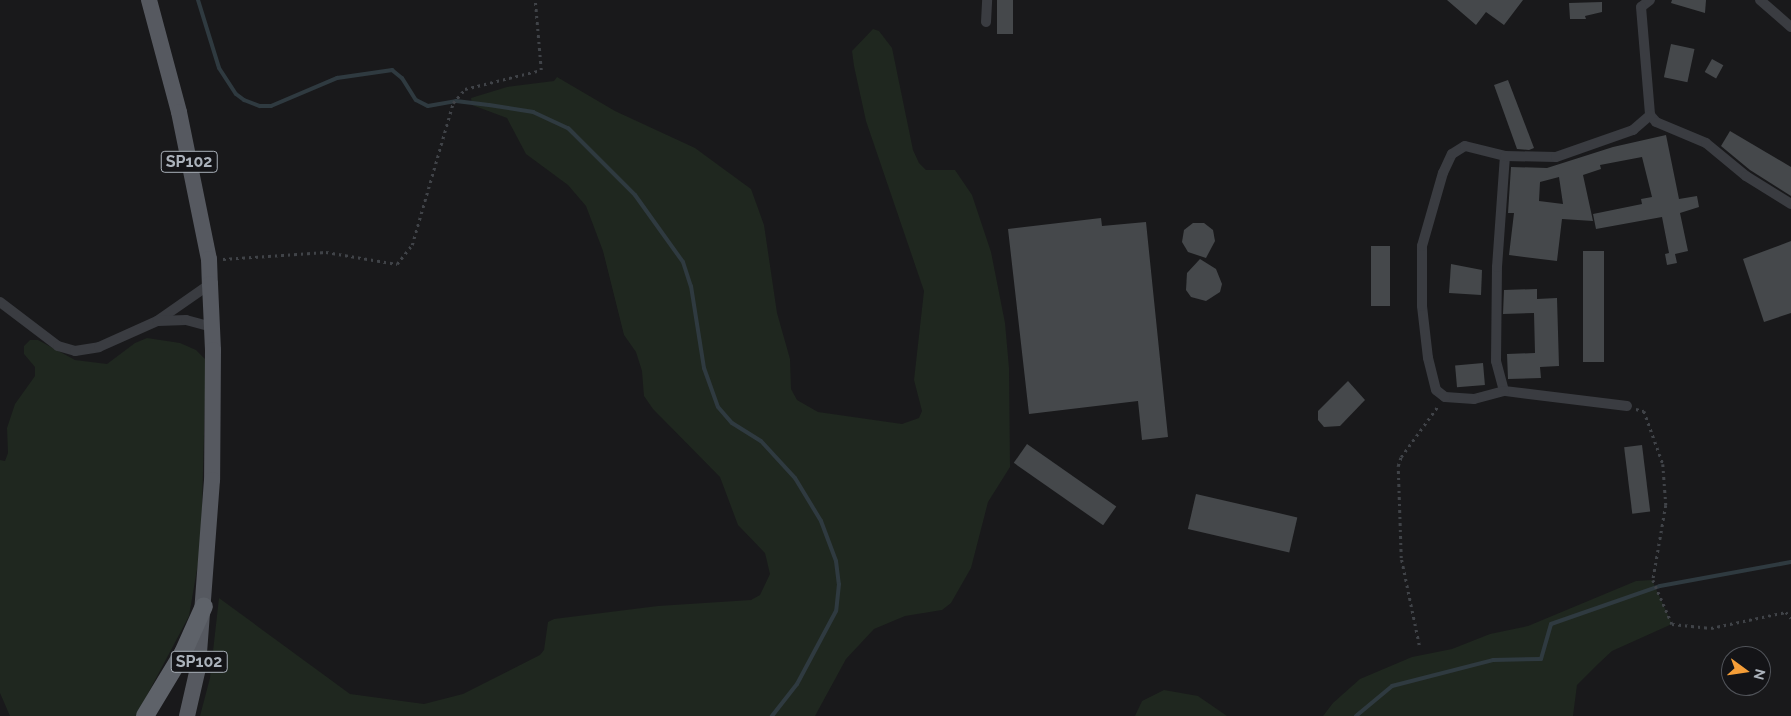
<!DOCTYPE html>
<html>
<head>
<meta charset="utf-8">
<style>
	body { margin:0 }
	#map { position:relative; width:1791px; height:716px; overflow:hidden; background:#19191b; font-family:Raleway,sans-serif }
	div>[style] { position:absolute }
	.green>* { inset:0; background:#1f271f }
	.stream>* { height:4px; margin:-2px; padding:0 2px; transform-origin:2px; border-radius:2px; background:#2f3a40 }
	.building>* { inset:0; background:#45484b; transform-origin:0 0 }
	.path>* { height:2.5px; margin-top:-1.25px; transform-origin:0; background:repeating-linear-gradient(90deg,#404348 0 2.5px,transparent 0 6.5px) }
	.minor>* { height:10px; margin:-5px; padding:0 5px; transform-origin:5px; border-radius:5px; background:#3a3c41 }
	.primary>* { height:16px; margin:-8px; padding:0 8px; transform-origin:8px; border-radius:8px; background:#565960 }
	.trunk>* { height:18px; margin:-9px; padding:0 9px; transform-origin:9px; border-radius:9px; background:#5e6269 }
	span { translate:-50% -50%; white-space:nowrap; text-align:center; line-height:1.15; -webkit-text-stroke:4.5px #141417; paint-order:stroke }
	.shield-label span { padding:1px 4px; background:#141417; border:1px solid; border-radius:4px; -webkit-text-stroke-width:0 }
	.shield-label { font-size:16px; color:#abb2bb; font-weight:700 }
	.north { position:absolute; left:1721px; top:646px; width:50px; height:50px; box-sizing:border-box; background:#141417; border:1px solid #505359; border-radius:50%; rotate:104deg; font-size:14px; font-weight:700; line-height:20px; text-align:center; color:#abb2bb }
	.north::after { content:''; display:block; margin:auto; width:18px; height:22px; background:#f59e38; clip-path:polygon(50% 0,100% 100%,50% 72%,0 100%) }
</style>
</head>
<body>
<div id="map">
	<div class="green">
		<i style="clip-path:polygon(873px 29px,879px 31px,892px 48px,913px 150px,919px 163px,926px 170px,955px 170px,972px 195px,991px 252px,1005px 323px,1009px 368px,1010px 467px,988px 502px,971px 568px,951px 603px,942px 610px,905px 616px,874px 629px,846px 659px,815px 716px,200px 716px,210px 678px,219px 598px,350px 694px,424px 704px,463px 694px,540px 655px,544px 650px,548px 622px,554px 619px,658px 606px,751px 600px,760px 595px,770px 574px,765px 553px,738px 525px,720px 477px,653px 409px,644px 396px,642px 371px,636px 352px,624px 335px,603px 251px,586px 206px,568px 185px,526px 154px,507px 118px,472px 105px,471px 98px,507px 87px,554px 81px,557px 77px,615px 111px,695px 148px,725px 170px,751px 189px,764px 225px,777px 313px,790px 359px,791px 389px,797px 400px,818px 412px,902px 424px,919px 418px,922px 411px,914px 380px,924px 291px,866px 121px,854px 66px,852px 51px)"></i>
		<i style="clip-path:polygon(147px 338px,180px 343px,196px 350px,206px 360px,201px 546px,189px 616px,136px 716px,10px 716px,0 693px,0 460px,5px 461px,8px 453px,7px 428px,15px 404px,35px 376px,35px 367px,24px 354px,24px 346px,30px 340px,38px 340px,75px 360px,107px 364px,135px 343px)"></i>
		<i style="clip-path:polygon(1652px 580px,1672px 624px,1612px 651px,1598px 664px,1577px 685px,1573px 716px,1323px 716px,1333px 703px,1360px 679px,1412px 657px,1452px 649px,1490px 634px,1528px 626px,1636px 581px)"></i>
		<i style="clip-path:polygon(1164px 690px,1198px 696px,1227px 716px,1135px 716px,1142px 701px)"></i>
	</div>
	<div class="stream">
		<i style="left:198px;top:0;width:71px;rotate:72.8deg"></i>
		<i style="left:219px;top:68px;width:31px;rotate:57deg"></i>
		<i style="left:236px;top:94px;width:10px;rotate:37deg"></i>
		<i style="left:244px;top:100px;width:17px;rotate:21deg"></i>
		<i style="left:260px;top:106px;width:11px"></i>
		<i style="left:271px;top:106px;width:72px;rotate:-23deg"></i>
		<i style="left:337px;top:78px;width:56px;rotate:-8.3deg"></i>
		<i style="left:392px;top:70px;width:13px;rotate:39deg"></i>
		<i style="left:402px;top:78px;width:26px;rotate:58deg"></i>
		<i style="left:416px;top:100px;width:13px;rotate:27deg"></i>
		<i style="left:428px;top:106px;width:28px;rotate:-10deg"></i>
		<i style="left:456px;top:101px;width:33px;rotate:7deg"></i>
		<i style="left:489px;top:105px;width:45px;rotate:9deg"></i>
		<i style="left:533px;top:112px;width:38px;rotate:25deg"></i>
		<i style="left:568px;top:128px;width:95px;rotate:45deg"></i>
		<i style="left:635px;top:195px;width:82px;rotate:54.4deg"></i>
		<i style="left:683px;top:262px;width:25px;rotate:72deg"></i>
		<i style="left:691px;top:286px;width:83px;rotate:81deg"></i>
		<i style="left:704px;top:368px;width:41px;rotate:70.3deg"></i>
		<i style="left:718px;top:407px;width:21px;rotate:49deg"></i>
		<i style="left:732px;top:423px;width:34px;rotate:32deg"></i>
		<i style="left:761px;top:441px;width:50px;rotate:47.4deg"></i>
		<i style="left:795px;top:478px;width:50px;rotate:58.8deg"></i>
		<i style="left:821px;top:521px;width:43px;rotate:69.4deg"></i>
		<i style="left:836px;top:561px;width:23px;rotate:83deg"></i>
		<i style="left:839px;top:584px;width:27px;rotate:96deg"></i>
		<i style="left:836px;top:611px;width:83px;rotate:118.1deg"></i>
		<i style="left:797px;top:684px;width:41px;rotate:128deg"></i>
		<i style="left:1356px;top:716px;width:47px;rotate:-39.8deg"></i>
		<i style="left:1392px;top:686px;width:104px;rotate:-14.4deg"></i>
		<i style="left:1493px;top:660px;width:48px;rotate:-1.2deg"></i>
		<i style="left:1541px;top:659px;width:36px;rotate:-74deg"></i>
		<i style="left:1551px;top:624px;width:115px;rotate:-19.2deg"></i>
		<i style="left:1660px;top:586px;width:133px;rotate:-10.4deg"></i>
	</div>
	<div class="building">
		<i style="left:997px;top:0;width:16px;height:34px"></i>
		<i style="clip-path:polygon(1447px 0,1523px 0,1504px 25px,1486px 12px,1476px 25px)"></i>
		<i style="clip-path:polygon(1672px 0,1706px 0,1705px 13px,1671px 3px)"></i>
		<i style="clip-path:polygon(1602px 2px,1602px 12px,1585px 16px,1586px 19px,1570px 19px,1569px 3px)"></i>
		<i style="left:1671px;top:44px;width:24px;height:34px;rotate:12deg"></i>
		<i style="left:1712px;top:59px;width:13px;height:15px;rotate:29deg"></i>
		<i style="clip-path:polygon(1508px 80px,1534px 148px,1529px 150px,1517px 149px,1494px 85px)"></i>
		<i style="clip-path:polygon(1730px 131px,1791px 167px,1791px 196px,1750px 170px,1721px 146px)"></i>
		<i style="clip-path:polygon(evenodd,1666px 135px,1679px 199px,1697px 196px,1699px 207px,1680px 213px,1688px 251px,1675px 254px,1677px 263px,1667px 265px,1665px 254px,1669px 253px,1662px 217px,1596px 229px,1593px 214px,1642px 204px,1641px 199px,1652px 197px,1642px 157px,1600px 165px,1601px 169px,1583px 175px,1593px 221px,1562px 219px,1557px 261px,1509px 255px,1514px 213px,1508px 213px,1511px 167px,1547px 168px,1613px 147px,1666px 135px,1559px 177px,1563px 204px,1539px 201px,1540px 182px,1559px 177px)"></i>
		<i style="clip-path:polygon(1101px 218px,1102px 226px,1146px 222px,1168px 437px,1142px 440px,1138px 401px,1029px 414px,1008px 229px)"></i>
		<i style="clip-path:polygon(1193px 223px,1204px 223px,1213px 230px,1215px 241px,1206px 258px,1188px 252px,1182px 242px,1184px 230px)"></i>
		<i style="clip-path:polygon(1791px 241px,1791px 313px,1764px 322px,1743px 259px)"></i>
		<i style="left:1371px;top:246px;width:19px;height:60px"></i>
		<i style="left:1583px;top:251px;width:21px;height:111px"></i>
		<i style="clip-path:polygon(1200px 259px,1216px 269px,1222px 284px,1220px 292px,1206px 301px,1191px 297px,1186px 290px,1187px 273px)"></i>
		<i style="clip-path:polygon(1451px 264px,1482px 270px,1481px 295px,1449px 293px)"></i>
		<i style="clip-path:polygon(1537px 289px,1537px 299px,1557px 298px,1559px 366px,1540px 367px,1541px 378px,1508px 379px,1507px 354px,1535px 353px,1534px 313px,1503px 314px,1504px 290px)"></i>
		<i style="left:1483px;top:363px;width:22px;height:28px;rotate:85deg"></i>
		<i style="clip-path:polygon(1348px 381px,1365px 400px,1340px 426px,1324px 427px,1318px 420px,1318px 411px)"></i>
		<i style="left:1027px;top:444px;width:109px;height:23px;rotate:35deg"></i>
		<i style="left:1642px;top:445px;width:67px;height:18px;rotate:83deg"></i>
		<i style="left:1196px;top:494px;width:104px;height:36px;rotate:13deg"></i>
	</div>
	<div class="path">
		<i style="left:223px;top:259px;width:103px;rotate:-3.9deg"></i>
		<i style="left:326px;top:252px;width:72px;rotate:9.6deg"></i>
		<i style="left:397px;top:264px;width:24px;rotate:-52deg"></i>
		<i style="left:412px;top:245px;width:148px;rotate:-73.9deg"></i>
		<i style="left:453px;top:103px;width:18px;rotate:-49deg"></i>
		<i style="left:465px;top:89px;width:78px;rotate:-14deg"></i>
		<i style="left:541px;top:70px;width:70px;rotate:-94.9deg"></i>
		<i style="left:1636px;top:409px;width:8px;rotate:14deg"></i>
		<i style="left:1644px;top:411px;width:56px;rotate:70.3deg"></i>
		<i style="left:1663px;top:464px;width:41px;rotate:85.8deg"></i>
		<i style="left:1666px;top:505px;width:76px;rotate:99.8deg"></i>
		<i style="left:1653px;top:580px;width:48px;rotate:66.6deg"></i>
		<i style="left:1672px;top:624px;width:39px;rotate:6deg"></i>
		<i style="left:1711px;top:628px;width:77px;rotate:-12deg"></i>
		<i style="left:1786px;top:612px;width:8px;rotate:50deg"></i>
		<i style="left:1419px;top:645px;width:89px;rotate:-101.7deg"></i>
		<i style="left:1401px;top:558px;width:92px;rotate:-91.9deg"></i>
		<i style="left:1398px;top:466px;width:9px;rotate:-72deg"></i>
		<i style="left:1401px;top:457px;width:63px;rotate:-54deg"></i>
	</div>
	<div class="minor">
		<i style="left:1650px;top:0;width:11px;rotate:142deg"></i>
		<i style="left:1641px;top:7px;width:108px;rotate:85.2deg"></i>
		<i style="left:1650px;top:115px;width:9px;rotate:49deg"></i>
		<i style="left:1656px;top:122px;width:54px;rotate:22.8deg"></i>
		<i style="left:1706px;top:143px;width:52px;rotate:39.5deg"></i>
		<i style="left:1746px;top:176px;width:53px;rotate:31.9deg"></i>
		<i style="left:1760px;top:0;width:41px;rotate:41.1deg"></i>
		<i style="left:986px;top:22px;width:22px;rotate:-87deg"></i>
		<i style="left:0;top:302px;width:73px;rotate:37.2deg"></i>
		<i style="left:58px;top:346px;width:18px;rotate:16deg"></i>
		<i style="left:75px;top:351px;width:24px;rotate:-9deg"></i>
		<i style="left:99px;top:347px;width:64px;rotate:-24.1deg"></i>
		<i style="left:157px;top:321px;width:65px;rotate:-34.9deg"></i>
		<i style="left:158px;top:321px;width:28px;rotate:-2deg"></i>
		<i style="left:186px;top:320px;width:27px;rotate:15deg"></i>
		<i style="left:1504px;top:391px;width:31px;rotate:-105deg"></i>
		<i style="left:1496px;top:361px;width:94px;rotate:-89.4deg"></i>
		<i style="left:1497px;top:267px;width:111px;rotate:-85.9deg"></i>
		<i style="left:1627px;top:406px;width:124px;rotate:-173deg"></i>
		<i style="left:1504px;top:391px;width:31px;rotate:165deg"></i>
		<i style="left:1474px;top:399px;width:29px;rotate:-176deg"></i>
		<i style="left:1445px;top:397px;width:11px;rotate:-142deg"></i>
		<i style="left:1436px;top:390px;width:33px;rotate:-104deg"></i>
		<i style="left:1428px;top:358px;width:52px;rotate:-96.6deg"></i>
		<i style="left:1422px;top:306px;width:60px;rotate:-90deg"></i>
		<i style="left:1422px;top:246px;width:76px;rotate:-74deg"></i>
		<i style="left:1443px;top:173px;width:21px;rotate:-65deg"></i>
		<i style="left:1452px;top:154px;width:15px;rotate:-32deg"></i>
		<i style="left:1465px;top:146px;width:41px;rotate:14deg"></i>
		<i style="left:1505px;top:156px;width:51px;rotate:1.1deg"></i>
		<i style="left:1556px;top:157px;width:82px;rotate:-19.3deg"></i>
		<i style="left:1633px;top:130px;width:23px;rotate:-41deg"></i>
	</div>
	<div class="primary">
		<i style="left:149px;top:0;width:116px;rotate:75deg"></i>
		<i style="left:179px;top:112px;width:150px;rotate:78.5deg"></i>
		<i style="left:209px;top:259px;width:25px;rotate:88deg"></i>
		<i style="left:210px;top:284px;width:66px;rotate:87.4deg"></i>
		<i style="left:213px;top:350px;width:130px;rotate:90.4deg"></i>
		<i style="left:212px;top:480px;width:189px;rotate:94.3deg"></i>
		<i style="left:198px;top:668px;width:49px;rotate:102.9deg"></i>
	</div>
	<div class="trunk">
		<i style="left:145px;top:716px;width:74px;rotate:-58.9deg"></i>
		<i style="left:183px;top:653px;width:51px;rotate:-65.9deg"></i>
	</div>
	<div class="shield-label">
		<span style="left:189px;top:162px">SP102</span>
		<span style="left:199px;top:662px">SP102</span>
	</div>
	<div class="north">N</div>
</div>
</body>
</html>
